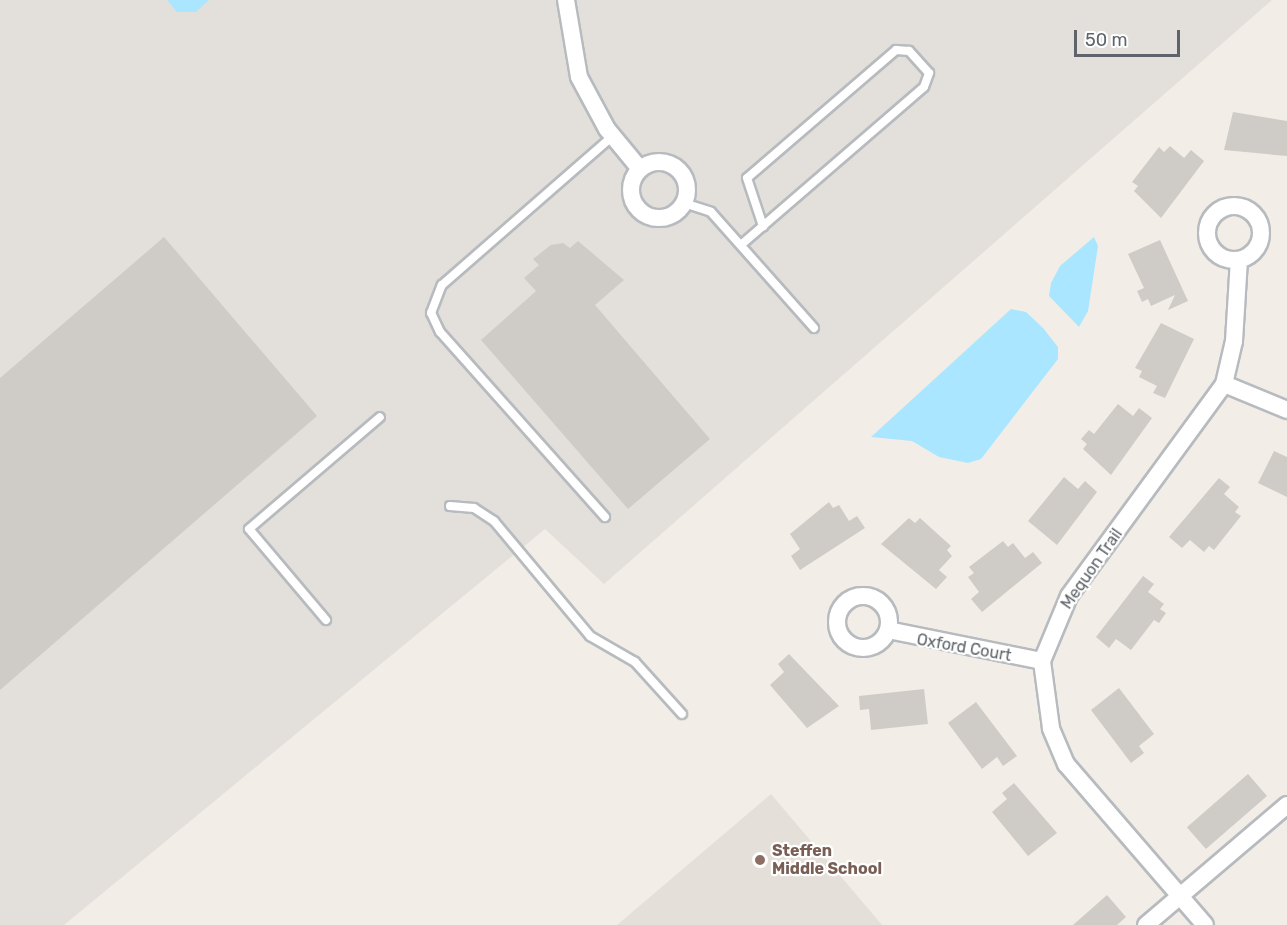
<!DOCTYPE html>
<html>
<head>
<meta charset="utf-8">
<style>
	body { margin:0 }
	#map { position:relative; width:1287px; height:925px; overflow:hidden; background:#f2eee7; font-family:Rubik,sans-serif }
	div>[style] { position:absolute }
	.industrial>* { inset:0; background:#e3e0db }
	.education>* { inset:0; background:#e4dfd8 }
	.water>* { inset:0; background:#aae6ff }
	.building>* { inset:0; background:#cfcbc6; transform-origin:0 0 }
	.roads { filter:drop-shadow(2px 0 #b7bbbf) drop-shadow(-2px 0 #b7bbbf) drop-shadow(0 2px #b7bbbf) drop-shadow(0 -2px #b7bbbf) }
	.lane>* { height:8px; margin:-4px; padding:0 4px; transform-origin:4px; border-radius:4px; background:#fff }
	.street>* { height:16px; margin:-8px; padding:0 8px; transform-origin:8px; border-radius:8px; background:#fff }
	.street>.ring { margin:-8px; padding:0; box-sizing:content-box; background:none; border:16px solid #fff; border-radius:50% }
	.dots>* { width:16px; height:16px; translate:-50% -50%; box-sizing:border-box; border:3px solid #fff; border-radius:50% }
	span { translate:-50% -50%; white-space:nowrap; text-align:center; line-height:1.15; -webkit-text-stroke:4.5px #fff; paint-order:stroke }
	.street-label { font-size:16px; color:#5e6469 }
	.education-label { font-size:16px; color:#785e54; font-weight:700 }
	.left { translate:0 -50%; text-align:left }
	.scale { position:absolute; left:1074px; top:30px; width:106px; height:27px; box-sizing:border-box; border:3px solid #5e6469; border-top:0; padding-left:8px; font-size:18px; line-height:21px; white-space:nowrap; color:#5e6469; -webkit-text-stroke:4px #fff; paint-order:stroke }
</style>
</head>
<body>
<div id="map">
	<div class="industrial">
		<i style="clip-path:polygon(0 0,1272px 0,604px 584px,545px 529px,64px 925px,0 925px)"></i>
	</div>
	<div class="education">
		<i style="clip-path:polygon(771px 794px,882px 925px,617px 925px)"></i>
	</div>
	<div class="water">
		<i style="clip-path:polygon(167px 0,209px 0,196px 12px,177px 12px)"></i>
		<i style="clip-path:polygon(1094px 237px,1098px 246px,1088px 311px,1079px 327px,1049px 296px,1051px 283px,1060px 266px)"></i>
		<i style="clip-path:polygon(1011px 309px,1026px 312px,1043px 328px,1058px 347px,1058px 359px,981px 459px,968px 463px,939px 457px,912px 441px,871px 437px)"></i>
	</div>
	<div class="building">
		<i style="clip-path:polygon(1233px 112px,1287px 121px,1287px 156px,1224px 150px)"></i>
		<i style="clip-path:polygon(1170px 146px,1184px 158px,1191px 150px,1204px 161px,1161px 218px,1134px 191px,1138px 186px,1132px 182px,1159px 147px,1164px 152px)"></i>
		<i style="clip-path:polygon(164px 237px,317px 416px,0 690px,0 378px)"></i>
		<i style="clip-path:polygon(1160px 240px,1188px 301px,1168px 310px,1175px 295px,1151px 306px,1148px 299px,1142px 302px,1137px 291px,1144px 288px,1128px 254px)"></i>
		<i style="clip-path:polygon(578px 241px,624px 280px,595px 305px,710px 439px,628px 509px,481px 340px,536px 291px,524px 278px,539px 265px,533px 259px,551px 245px,563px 243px,570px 248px)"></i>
		<i style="clip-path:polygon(1161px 323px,1194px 339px,1165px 398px,1153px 393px,1157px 386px,1139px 377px,1142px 371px,1135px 368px)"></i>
		<i style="clip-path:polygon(1118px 404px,1133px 416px,1139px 408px,1152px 418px,1111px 475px,1083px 449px,1087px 444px,1081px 439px,1089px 430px,1094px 434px)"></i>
		<i style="clip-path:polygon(1274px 451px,1287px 457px,1287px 497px,1258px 483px)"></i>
		<i style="clip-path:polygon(1064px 477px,1078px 489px,1085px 481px,1097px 492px,1057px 545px,1028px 521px)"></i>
		<i style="clip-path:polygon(1219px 478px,1230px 487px,1224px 494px,1239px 507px,1235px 512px,1241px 516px,1214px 550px,1209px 546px,1204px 552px,1190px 540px,1182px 548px,1169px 537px)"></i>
		<i style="clip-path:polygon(829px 502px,833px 508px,839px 505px,849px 521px,857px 516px,865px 528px,800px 570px,791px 556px,800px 549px,790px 534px)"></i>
		<i style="clip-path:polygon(909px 518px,915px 523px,920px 518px,951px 546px,947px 550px,952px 556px,939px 570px,947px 577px,936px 589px,881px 544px)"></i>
		<i style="clip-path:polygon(1003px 541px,1008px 547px,1013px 543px,1025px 558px,1033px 552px,1042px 563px,982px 612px,971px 599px,979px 592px,968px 577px,974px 573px,969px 567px)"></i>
		<i style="clip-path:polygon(1143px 576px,1154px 584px,1148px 592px,1164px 604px,1160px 609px,1166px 613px,1159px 623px,1154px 620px,1131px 650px,1116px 639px,1109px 648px,1096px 637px)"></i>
		<i style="clip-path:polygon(789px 654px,839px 706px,807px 728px,770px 685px,784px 672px,778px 664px)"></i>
		<i style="clip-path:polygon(1119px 688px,1154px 734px,1139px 746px,1144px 753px,1131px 763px,1091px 710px)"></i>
		<i style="clip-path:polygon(924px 689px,928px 724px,871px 730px,869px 709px,860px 710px,859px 696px)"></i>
		<i style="clip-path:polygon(976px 702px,1017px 756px,1003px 766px,997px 757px,982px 769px,948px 723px)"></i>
		<i style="left:1248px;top:774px;width:29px;height:81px;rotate:49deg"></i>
		<i style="clip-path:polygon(1014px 783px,1057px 833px,1028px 856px,992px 812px,1007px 799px,1002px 793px)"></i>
		<i style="clip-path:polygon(1107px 895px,1126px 917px,1117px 925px,1073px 925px)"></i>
	</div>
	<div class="roads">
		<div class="lane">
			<i style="left:684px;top:203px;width:28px;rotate:18deg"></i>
			<i style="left:711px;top:212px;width:155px;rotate:48.4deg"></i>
			<i style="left:742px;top:244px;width:240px;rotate:-40.8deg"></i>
			<i style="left:924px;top:87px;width:15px;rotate:-70deg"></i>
			<i style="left:929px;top:73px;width:30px;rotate:-132deg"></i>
			<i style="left:909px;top:51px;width:13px;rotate:-176deg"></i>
			<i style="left:896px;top:50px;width:196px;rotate:139.3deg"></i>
			<i style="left:747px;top:178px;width:51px;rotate:71.6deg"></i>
			<i style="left:450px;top:506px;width:24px;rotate:5deg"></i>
			<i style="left:474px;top:508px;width:24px;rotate:33deg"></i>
			<i style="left:494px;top:521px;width:150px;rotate:50.1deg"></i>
			<i style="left:590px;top:636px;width:52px;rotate:30deg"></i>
			<i style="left:635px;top:662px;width:70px;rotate:47.9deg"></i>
			<i style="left:605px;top:517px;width:248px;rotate:-131.7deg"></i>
			<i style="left:440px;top:332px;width:21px;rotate:-115deg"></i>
			<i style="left:431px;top:313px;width:30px;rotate:-69deg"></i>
			<i style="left:442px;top:285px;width:227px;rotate:-41.1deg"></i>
			<i style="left:326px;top:620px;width:119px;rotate:-130.2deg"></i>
			<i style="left:249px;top:529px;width:172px;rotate:-40.5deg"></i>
		</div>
		<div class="street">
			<i style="left:566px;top:0;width:78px;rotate:80.4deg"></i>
			<i style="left:579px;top:77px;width:59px;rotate:61.7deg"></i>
			<i style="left:607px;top:129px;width:52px;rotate:50.5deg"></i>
			<i class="ring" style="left:631px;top:162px;width:40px;height:40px"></i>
			<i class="ring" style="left:1207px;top:206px;width:38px;height:38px"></i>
			<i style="left:1224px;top:384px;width:68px;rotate:22.4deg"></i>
			<i class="ring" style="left:837px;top:596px;width:36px;height:36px"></i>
			<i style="left:888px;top:630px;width:157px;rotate:11.4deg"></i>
			<i style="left:1146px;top:925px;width:185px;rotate:-40.4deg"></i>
			<i style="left:1205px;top:925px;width:213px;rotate:-130.8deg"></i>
			<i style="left:1066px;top:764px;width:39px;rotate:-113deg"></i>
			<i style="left:1051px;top:728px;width:68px;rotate:-97.7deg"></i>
			<i style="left:1042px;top:661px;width:70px;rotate:-67.4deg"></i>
			<i style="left:1069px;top:596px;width:263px;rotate:-53.8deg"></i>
			<i style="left:1224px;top:384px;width:44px;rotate:-76.9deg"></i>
			<i style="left:1234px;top:341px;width:81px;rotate:-86.5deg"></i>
		</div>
	</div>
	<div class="dots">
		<i style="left:760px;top:860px;background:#8d6e63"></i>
	</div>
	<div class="street-label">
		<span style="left:1092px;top:569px;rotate:-55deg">Mequon Trail</span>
		<span style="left:964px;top:648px;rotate:10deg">Oxford Court</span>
	</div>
	<div class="education-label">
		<span class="left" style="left:772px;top:860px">Steffen<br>Middle School</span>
	</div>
	<div class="scale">50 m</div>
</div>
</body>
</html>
